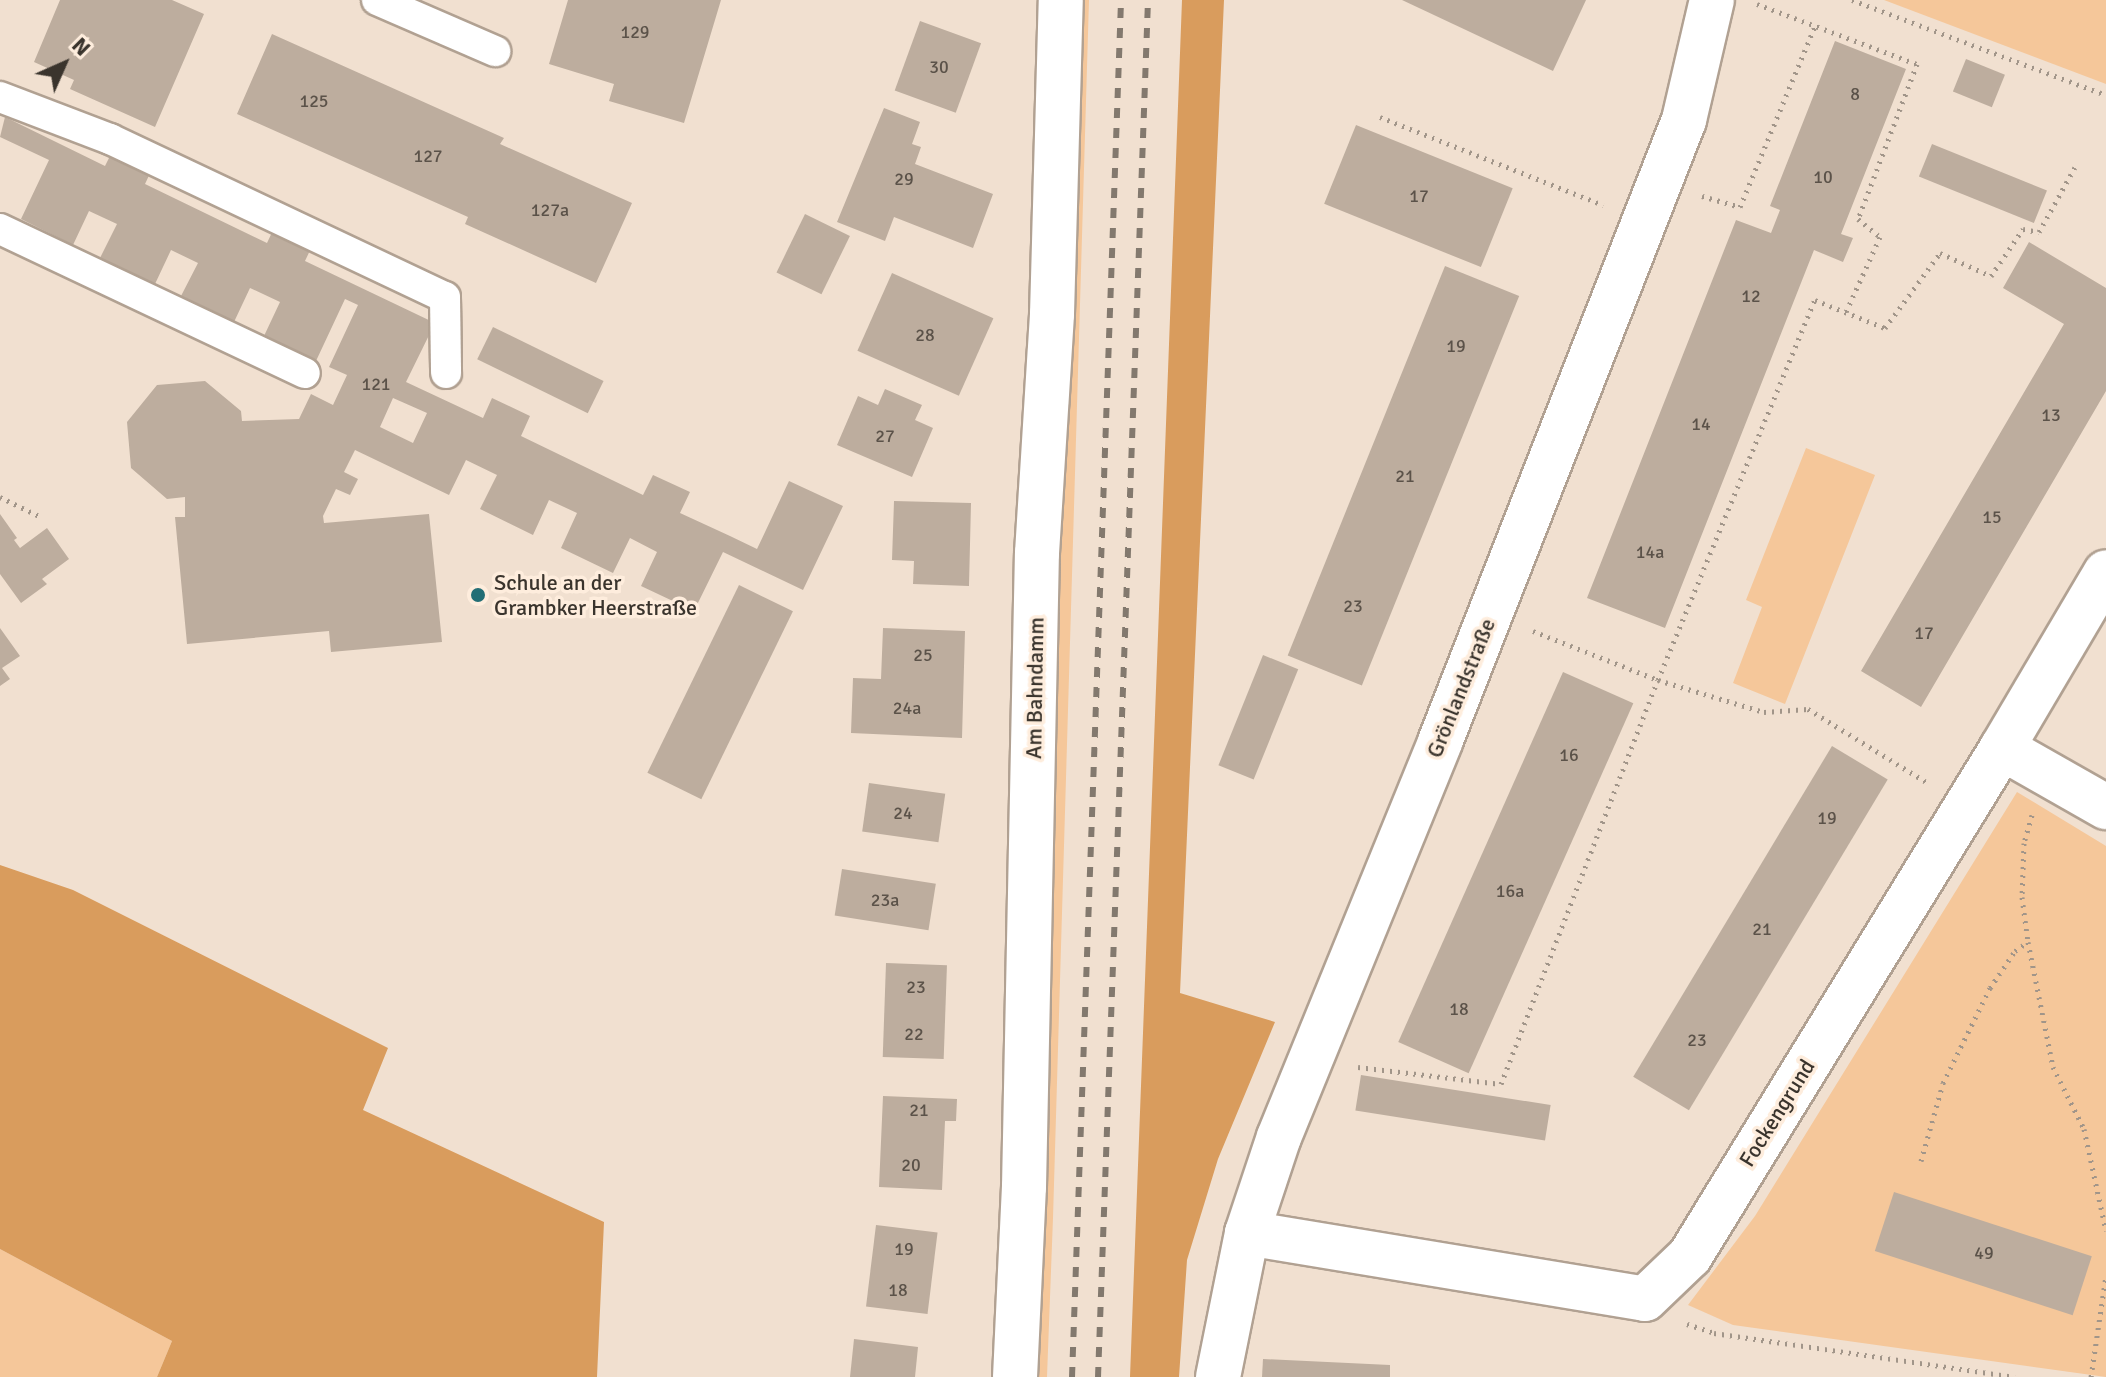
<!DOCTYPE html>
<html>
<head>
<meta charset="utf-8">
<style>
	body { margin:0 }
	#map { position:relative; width:2106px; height:1377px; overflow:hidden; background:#f1e0d0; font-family:Signika,sans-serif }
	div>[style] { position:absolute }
	.green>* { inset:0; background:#f5c79a }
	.forest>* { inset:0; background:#d99c5d }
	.building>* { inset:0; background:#bdad9e; transform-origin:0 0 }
	.path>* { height:5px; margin-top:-2.5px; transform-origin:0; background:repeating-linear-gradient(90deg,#a19589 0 2px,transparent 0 8px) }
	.roads { filter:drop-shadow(2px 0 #b1a192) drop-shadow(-2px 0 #b1a192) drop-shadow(0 2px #b1a192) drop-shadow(0 -2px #b1a192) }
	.service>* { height:30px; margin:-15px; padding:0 15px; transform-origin:15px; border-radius:15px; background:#fff }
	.minor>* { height:44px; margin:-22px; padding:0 22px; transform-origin:22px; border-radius:22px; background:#fff }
	.rail>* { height:6px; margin-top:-3px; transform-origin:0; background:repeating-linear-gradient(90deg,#83796e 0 10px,transparent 0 20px) }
	.dots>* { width:22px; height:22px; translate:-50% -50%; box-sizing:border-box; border:4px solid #feeddd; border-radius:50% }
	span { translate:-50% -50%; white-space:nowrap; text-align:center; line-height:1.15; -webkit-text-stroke:7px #feeddd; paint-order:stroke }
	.number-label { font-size:18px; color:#5b5249 }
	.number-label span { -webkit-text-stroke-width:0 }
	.poi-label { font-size:22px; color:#3a342d }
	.left { translate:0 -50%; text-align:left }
	.street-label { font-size:22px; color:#3a342d }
	.north { position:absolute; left:24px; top:24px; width:80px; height:80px; -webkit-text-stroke:6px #feeddd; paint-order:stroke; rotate:45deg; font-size:22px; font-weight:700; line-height:32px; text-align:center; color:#3a342d }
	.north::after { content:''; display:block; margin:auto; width:28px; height:36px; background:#3a342d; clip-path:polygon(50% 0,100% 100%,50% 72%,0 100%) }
</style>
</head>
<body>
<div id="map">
	<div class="green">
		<i style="clip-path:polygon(1076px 0,1089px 0,1053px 1218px,1047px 1377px,1034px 1377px,1042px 1219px)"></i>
		<i style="clip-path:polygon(1884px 0,2106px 0,2106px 84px)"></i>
		<i style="clip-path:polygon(1806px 448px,1875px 475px,1785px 704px,1733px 683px,1762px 607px,1746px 600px)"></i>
		<i style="clip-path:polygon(2017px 792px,2106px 846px,2106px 1377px,1733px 1325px,1688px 1305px,1755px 1216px)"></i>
		<i style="clip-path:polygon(0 1249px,172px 1341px,157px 1377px,0 1377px)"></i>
	</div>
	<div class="forest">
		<i style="clip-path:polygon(1182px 0,1224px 0,1180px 993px,1275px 1022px,1218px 1159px,1187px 1260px,1179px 1377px,1130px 1377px)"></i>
		<i style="clip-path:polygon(0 865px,73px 890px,388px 1048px,363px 1110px,604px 1222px,597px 1377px,157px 1377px,172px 1341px,0 1249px)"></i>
	</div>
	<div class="building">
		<i style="clip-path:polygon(60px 0,172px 0,204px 14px,155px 127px,70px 89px,74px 80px,34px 62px)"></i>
		<i style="clip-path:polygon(568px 0,721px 0,684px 123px,609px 101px,614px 84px,549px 64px)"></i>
		<i style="clip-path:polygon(1402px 0,1586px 0,1553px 71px)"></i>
		<i style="left:920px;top:21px;width:65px;height:74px;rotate:20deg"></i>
		<i style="clip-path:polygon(272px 34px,504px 138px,500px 144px,632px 203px,596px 283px,465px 224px,468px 217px,237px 114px)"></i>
		<i style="clip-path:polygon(1835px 41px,1906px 69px,1841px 234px,1853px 238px,1843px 262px,1814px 250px,1665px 628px,1587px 598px,1736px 220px,1771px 233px,1780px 210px,1770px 206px)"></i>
		<i style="left:1966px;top:59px;width:42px;height:35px;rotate:22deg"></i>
		<i style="clip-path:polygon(884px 108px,920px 122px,912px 144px,921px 147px,915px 164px,993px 194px,973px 248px,894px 217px,885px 241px,837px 222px)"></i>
		<i style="clip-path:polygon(evenodd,5px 117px,105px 166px,114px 148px,153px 167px,145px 184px,267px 243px,275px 226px,313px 244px,305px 261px,435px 323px,406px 382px,483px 418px,492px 398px,530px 416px,521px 436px,643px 495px,653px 475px,690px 492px,680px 513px,730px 536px,757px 549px,789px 481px,843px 506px,803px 590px,723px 552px,694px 611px,641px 586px,657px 552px,630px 538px,613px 573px,561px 548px,577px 513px,549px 500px,533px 535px,480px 509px,497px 475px,466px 460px,449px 495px,355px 450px,344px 472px,358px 479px,350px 495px,336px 489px,323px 516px,324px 523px,429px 514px,442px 642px,331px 652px,329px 631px,187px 644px,175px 517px,185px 517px,185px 497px,167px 499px,131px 468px,127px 422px,157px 385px,205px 381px,241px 411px,242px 421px,299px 419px,311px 394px,333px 405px,347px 375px,329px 367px,358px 305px,345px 299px,316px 361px,264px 336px,280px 302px,250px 288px,234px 322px,181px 296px,198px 263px,171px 250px,155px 284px,100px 258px,117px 224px,89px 211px,73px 245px,21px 219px,49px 160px,0 137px,5px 117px,393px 398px,427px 413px,413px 443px,380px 427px,393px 398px)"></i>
		<i style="left:1356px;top:125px;width:169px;height:85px;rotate:22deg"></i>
		<i style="left:1932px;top:144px;width:124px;height:35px;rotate:22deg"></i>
		<i style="left:805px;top:214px;width:50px;height:65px;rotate:26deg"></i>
		<i style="clip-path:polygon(2029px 242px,2106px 288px,2106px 391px,1921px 707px,1861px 671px,2064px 324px,2003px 288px)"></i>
		<i style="left:1445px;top:266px;width:80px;height:420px;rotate:22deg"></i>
		<i style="left:892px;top:273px;width:111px;height:85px;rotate:24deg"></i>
		<i style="left:493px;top:327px;width:123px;height:36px;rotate:26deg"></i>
		<i style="clip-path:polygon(885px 389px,922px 405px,915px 420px,933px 428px,912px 477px,837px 445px,858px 396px,878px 405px)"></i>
		<i style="clip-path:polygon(894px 501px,971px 503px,969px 586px,913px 584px,914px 561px,892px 560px)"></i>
		<i style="clip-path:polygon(0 514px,17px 538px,14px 540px,20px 548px,47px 528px,69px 559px,42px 579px,47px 584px,21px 603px,0 574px)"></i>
		<i style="left:739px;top:585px;width:60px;height:209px;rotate:26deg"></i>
		<i style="clip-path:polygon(0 628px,20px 656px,2px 668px,10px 679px,0 686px)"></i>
		<i style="clip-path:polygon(883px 628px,965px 631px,962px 738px,851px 733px,853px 678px,881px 679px)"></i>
		<i style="left:1263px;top:655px;width:38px;height:119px;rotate:22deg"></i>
		<i style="left:1563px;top:672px;width:77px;height:405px;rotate:24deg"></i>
		<i style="left:1832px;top:746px;width:65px;height:386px;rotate:31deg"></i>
		<i style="left:869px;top:783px;width:77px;height:49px;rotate:8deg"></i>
		<i style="left:842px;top:869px;width:95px;height:47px;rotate:9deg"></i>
		<i style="left:886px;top:963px;width:61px;height:94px;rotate:2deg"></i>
		<i style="left:1361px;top:1075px;width:192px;height:36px;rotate:9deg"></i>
		<i style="clip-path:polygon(883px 1096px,957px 1099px,956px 1121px,945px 1121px,942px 1190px,879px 1187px)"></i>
		<i style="left:1894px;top:1192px;width:208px;height:62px;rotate:18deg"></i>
		<i style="left:876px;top:1225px;width:62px;height:82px;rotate:7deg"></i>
		<i style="clip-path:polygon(854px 1339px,918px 1347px,915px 1377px,850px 1377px)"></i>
		<i style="clip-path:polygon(1263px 1359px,1390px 1365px,1390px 1377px,1262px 1377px)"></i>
	</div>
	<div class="path">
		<i style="left:1852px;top:0;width:271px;rotate:20.5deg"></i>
		<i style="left:1757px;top:4px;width:171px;rotate:20.6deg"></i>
		<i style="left:1917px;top:64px;width:166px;rotate:110.8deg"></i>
		<i style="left:1858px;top:219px;width:28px;rotate:39deg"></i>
		<i style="left:1880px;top:237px;width:82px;rotate:114.4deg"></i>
		<i style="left:1380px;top:117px;width:240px;rotate:21.5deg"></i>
		<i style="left:1702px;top:196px;width:40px;rotate:16deg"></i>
		<i style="left:1740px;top:207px;width:196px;rotate:-67.5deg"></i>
		<i style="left:0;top:497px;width:43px;rotate:26deg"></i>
		<i style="left:1533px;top:631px;width:134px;rotate:21.4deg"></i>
		<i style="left:1658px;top:680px;width:111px;rotate:16.8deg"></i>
		<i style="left:1764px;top:712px;width:44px;rotate:-3.9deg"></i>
		<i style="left:1808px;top:709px;width:141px;rotate:31.7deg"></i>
		<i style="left:2032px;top:815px;width:29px;rotate:106deg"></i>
		<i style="left:2024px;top:843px;width:54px;rotate:92.1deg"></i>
		<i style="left:2022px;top:897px;width:45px;rotate:82.4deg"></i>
		<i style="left:2028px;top:942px;width:127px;rotate:78.7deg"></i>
		<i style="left:2053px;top:1067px;width:69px;rotate:63.4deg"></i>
		<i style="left:2084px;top:1129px;width:104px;rotate:77.8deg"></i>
		<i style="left:1358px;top:1067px;width:144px;rotate:6.8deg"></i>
		<i style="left:1501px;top:1084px;width:433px;rotate:-68.8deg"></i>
		<i style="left:1658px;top:680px;width:411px;rotate:-67.6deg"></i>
		<i style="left:1815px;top:300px;width:75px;rotate:21.8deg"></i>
		<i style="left:1885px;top:328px;width:93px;rotate:-53.7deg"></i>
		<i style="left:1940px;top:253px;width:56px;rotate:24.3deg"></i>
		<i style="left:1991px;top:276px;width:57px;rotate:-55.8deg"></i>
		<i style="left:2023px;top:229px;width:16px;rotate:11deg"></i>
		<i style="left:2039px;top:232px;width:74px;rotate:-61deg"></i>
		<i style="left:1921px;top:1161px;width:81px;rotate:-74.2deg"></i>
		<i style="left:1943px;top:1083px;width:106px;rotate:-63.7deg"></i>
		<i style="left:1990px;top:988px;width:45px;rotate:-56deg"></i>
		<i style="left:2015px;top:951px;width:16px;rotate:-35deg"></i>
		<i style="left:1687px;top:1324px;width:28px;rotate:18deg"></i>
		<i style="left:1714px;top:1333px;width:304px;rotate:8.3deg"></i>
		<i style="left:2091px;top:1377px;width:103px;rotate:-81.6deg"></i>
	</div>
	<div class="roads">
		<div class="service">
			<i style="left:377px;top:0;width:129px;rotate:23.4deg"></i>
			<i style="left:0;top:97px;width:118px;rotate:20.9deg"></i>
			<i style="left:110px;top:139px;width:370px;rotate:25.3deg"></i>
			<i style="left:445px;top:297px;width:76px;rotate:89.2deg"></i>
			<i style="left:0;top:229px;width:337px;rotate:25.3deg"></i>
		</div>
		<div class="minor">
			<i style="left:2002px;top:748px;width:120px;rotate:29.6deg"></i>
			<i style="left:1247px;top:1233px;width:403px;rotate:9.4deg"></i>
			<i style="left:1645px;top:1299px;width:62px;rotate:-43.7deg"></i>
			<i style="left:1690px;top:1256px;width:596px;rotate:-58.44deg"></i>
			<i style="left:2002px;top:748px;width:204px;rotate:-59.4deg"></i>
			<i style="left:1015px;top:1377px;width:190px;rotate:-87.3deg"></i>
			<i style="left:1024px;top:1187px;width:634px;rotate:-88.83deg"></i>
			<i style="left:1037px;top:553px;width:239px;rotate:-86.4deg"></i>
			<i style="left:1052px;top:314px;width:314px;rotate:-88.4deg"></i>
			<i style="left:1218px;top:1377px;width:147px;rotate:-78.6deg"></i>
			<i style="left:1247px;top:1233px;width:101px;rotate:-71.6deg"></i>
			<i style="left:1279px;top:1137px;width:427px;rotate:-67.8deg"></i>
			<i style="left:1440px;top:742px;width:668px;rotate:-68.58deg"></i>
			<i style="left:1684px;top:120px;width:123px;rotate:-76.9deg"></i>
		</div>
	</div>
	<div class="rail">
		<i style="left:1072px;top:1377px;width:1378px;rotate:-87.96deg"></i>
		<i style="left:1098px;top:1377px;width:1378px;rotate:-87.92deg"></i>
	</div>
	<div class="dots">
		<i style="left:478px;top:595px;background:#236e75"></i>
	</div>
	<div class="number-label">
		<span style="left:635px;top:32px">129</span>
		<span style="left:939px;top:67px">30</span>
		<span style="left:1855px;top:94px">8</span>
		<span style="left:314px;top:101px">125</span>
		<span style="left:428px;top:156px">127</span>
		<span style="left:1823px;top:177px">10</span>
		<span style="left:904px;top:179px">29</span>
		<span style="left:1419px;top:196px">17</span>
		<span style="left:550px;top:210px">127a</span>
		<span style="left:1751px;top:296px">12</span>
		<span style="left:925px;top:335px">28</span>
		<span style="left:1456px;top:346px">19</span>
		<span style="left:376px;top:384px">121</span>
		<span style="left:2051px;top:415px">13</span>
		<span style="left:1701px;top:424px">14</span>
		<span style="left:885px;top:436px">27</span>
		<span style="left:1405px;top:476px">21</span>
		<span style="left:1992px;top:517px">15</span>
		<span style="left:1650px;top:552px">14a</span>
		<span style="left:1353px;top:606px">23</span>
		<span style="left:1924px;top:633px">17</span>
		<span style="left:923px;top:655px">25</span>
		<span style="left:907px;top:708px">24a</span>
		<span style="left:1569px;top:755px">16</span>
		<span style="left:903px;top:813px">24</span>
		<span style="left:1827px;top:818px">19</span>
		<span style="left:1510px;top:891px">16a</span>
		<span style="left:885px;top:900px">23a</span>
		<span style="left:1762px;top:929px">21</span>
		<span style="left:916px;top:987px">23</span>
		<span style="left:1459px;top:1009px">18</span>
		<span style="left:914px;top:1034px">22</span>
		<span style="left:1697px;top:1040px">23</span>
		<span style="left:919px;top:1110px">21</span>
		<span style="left:911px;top:1165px">20</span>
		<span style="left:904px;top:1249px">19</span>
		<span style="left:1984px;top:1253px">49</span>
		<span style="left:898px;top:1290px">18</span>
	</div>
	<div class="poi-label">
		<span class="left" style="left:494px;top:595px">Schule an der<br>Grambker Heerstraße</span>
	</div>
	<div class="street-label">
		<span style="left:1035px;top:688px;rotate:-89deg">Am Bahndamm</span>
		<span style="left:1461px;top:688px;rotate:-68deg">Grönlandstraße</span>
		<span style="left:1777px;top:1113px;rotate:-58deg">Fockengrund</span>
	</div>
	<div class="north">N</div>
</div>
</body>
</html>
